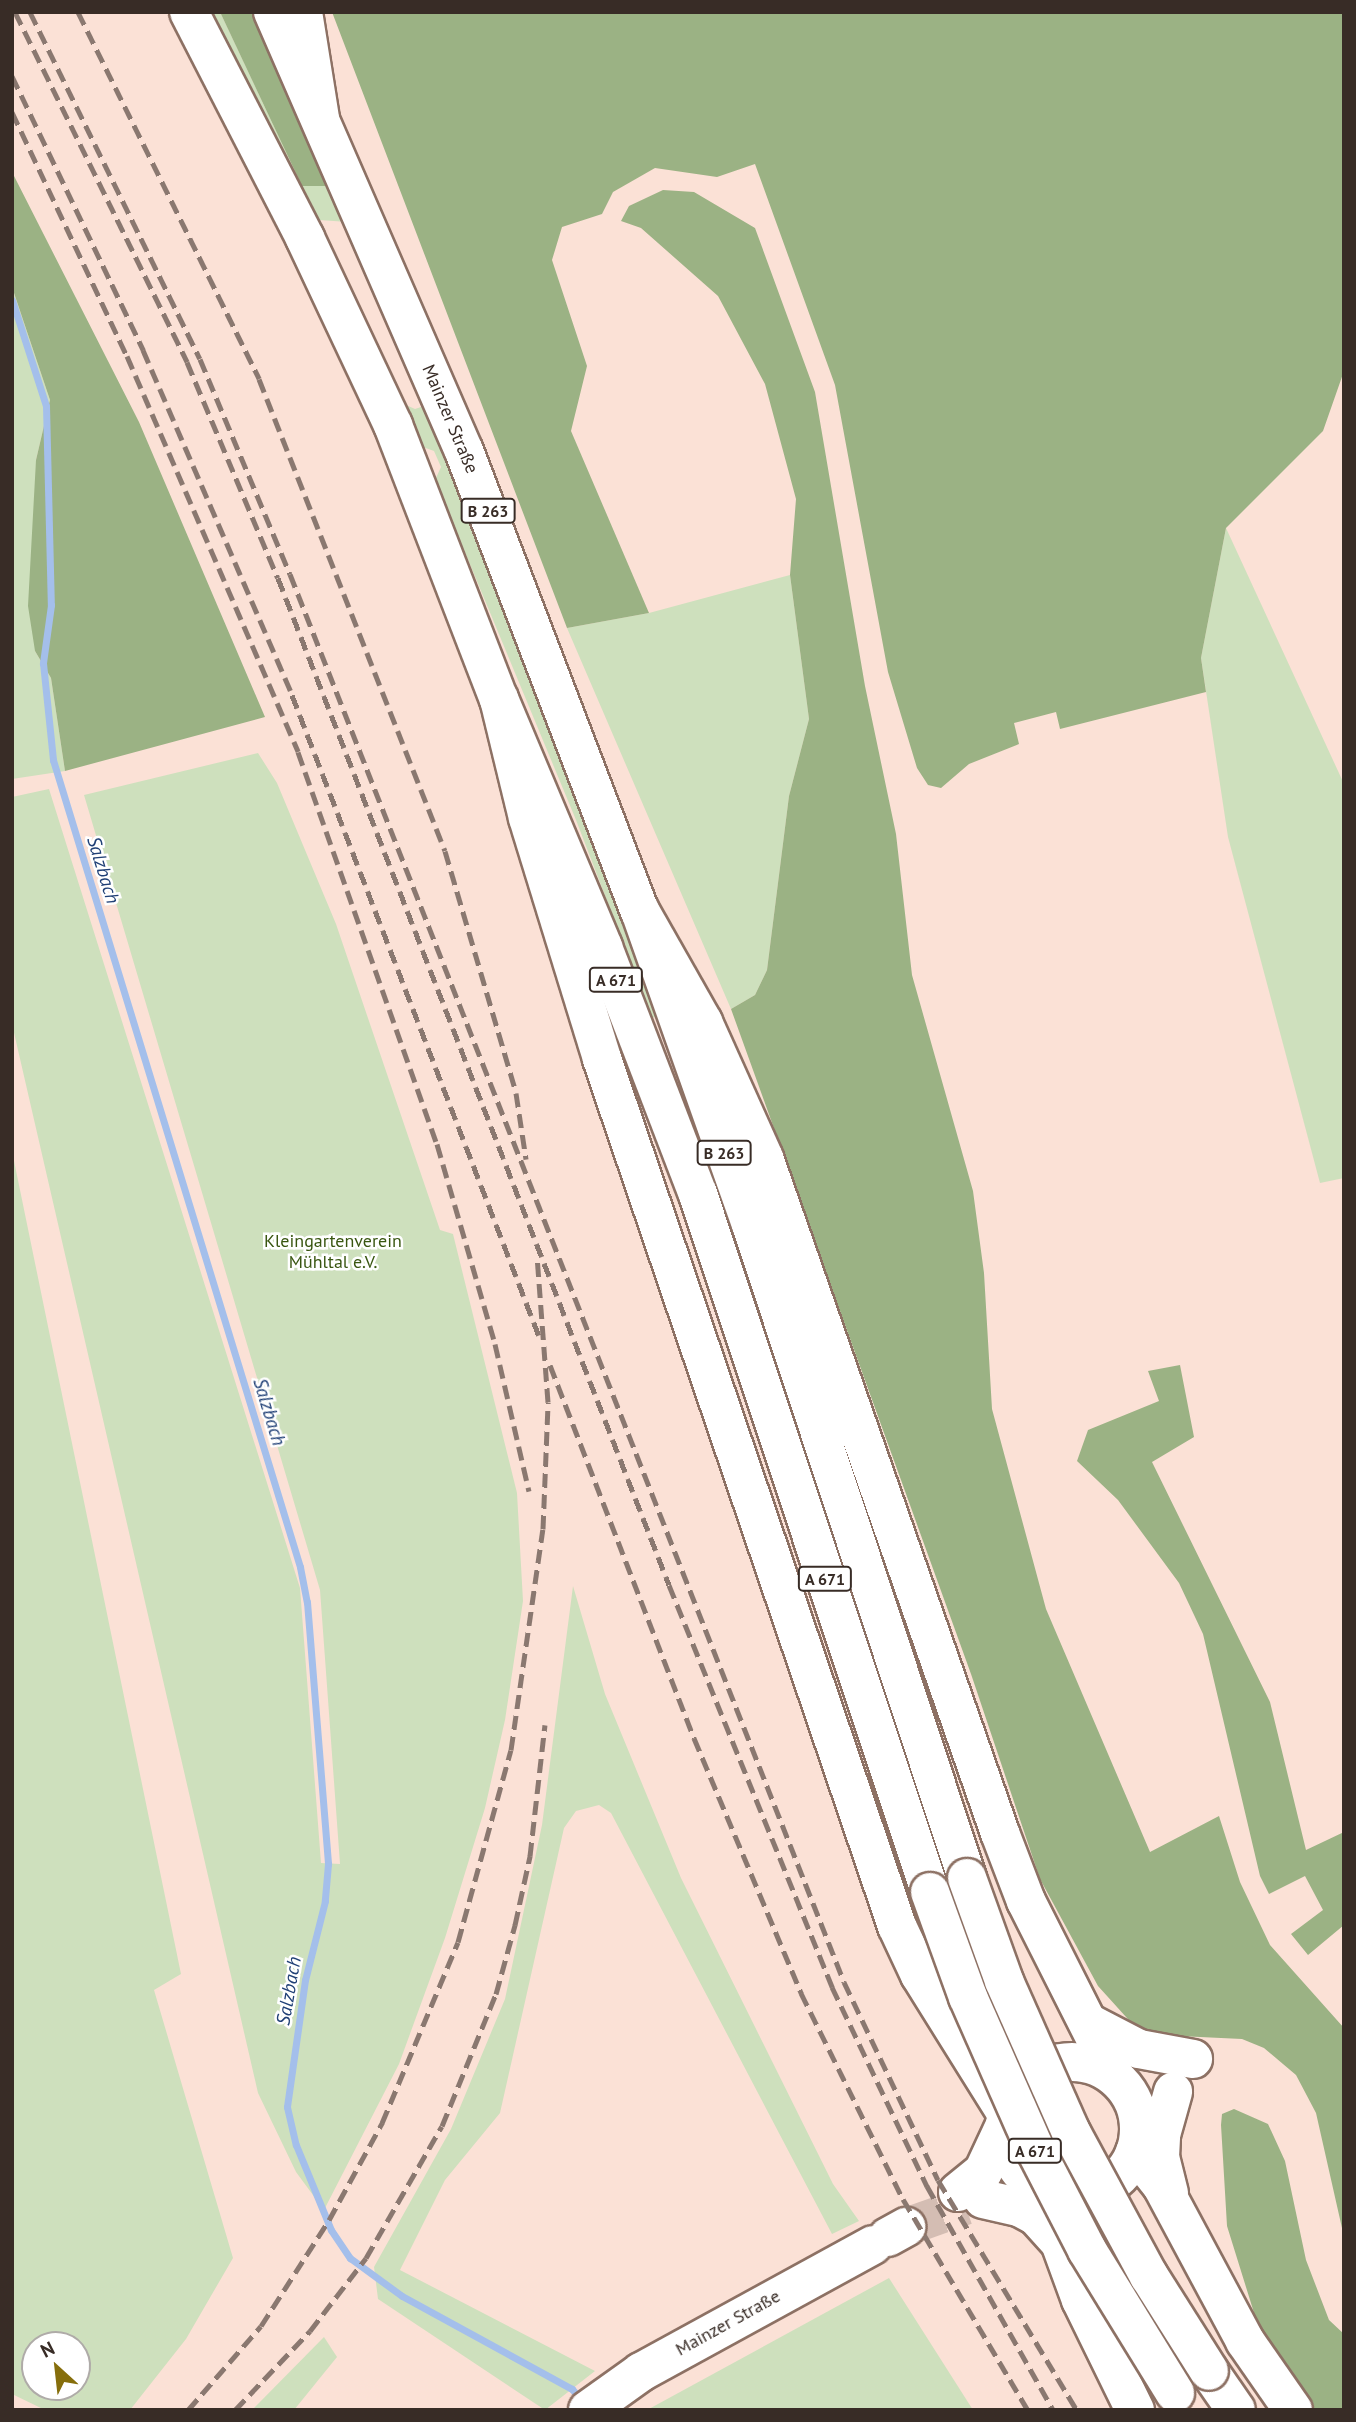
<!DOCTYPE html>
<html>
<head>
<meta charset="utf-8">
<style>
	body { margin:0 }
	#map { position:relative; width:1356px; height:2422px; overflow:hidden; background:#fbe1d6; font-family:"PT Sans",sans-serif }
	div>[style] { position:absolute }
	.green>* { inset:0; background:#cee0bd }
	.forest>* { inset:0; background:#9bb284 }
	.stream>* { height:7px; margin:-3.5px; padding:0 3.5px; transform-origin:3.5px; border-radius:3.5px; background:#a4bfeb }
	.major-tunnel>* { height:38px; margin-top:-19px; transform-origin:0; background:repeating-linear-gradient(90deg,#d4bdb3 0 38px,transparent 0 57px) }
	.roads { filter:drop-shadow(2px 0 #8d7164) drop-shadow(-2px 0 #8d7164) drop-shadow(0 2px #8d7164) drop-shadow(0 -2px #8d7164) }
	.major>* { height:38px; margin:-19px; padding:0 19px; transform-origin:19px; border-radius:19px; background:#fff }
	.major>.ring { margin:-19px; padding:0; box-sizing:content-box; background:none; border:38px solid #fff; border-radius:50% }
	.highway>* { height:38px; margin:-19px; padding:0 19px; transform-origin:19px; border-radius:19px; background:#fff }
	.rail>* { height:5px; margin-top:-2.5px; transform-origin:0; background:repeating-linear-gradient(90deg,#8a7870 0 14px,transparent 0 21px) }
	.bridges { filter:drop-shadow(2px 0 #8d7164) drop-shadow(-2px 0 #8d7164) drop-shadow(0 2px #8d7164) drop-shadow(0 -2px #8d7164) }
	.highway-bridge>* { height:38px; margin:-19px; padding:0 19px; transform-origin:19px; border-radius:19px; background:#fff }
	span { translate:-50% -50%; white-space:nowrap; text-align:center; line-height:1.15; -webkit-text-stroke:5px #fff; paint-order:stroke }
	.shield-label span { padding:2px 5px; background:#fff; border:2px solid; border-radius:5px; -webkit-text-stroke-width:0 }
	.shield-label { font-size:16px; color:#382c26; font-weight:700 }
	.street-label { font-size:18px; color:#382c26 }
	.park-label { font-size:18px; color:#395611 }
	.water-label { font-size:19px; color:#204076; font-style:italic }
	.frame { position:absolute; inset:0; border:14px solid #382c26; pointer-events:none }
	.north { position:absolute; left:21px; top:2331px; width:70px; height:70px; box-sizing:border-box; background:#fff; border:2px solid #afaba8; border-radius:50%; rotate:333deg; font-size:19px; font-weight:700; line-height:28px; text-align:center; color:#382c26 }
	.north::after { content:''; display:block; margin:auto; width:24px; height:32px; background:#866e0c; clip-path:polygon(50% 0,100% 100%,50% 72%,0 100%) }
</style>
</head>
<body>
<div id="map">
	<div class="green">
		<i style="clip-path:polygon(207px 12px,220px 12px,302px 186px,332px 186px,348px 222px,319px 220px,406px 405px,415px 409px,424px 406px,586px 815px,658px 1016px,652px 1018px,576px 820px,435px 480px,441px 467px,434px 451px,420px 446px)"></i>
		<i style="clip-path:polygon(12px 287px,50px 400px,36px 460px,35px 651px,51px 678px,65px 771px,12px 779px)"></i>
		<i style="clip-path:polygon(1226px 528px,1344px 784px,1344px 1178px,1320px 1183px,1228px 837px,1201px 658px)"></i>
		<i style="clip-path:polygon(790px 575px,809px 719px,789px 796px,767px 970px,755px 995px,731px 1009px,567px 628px,649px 613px)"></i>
		<i style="clip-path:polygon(258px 753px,277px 783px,336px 924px,440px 1230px,453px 1234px,517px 1493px,523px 1601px,505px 1720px,485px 1808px,445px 1938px,399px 2064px,324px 2210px,296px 2172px,258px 2093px,12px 1024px,12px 797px,49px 789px,300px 1588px,321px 1863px,340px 1864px,320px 1590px,84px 795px)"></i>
		<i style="clip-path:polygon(evenodd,12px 1151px,181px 1974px,154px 1990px,233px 2258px,186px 2339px,130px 2410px,45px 2410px,12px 2394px,12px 1151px,35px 2345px,77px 2345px,77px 2387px,35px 2387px,35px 2345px)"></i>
		<i style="clip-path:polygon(573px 1586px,605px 1694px,681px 1878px,833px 2184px,859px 2221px,832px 2234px,611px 1813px,599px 1805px,576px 1811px,564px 1828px,500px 2113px,445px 2180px,400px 2270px,595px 2371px,545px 2410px,378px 2299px,374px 2267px,451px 2129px,505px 1999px,542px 1825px)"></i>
		<i style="clip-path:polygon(889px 2278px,973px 2410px,647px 2410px)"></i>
		<i style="clip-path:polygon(324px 2337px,337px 2357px,294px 2410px,252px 2410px)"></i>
	</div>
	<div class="forest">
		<i style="clip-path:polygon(220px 12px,253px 12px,332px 186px,302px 186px)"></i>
		<i style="clip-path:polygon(332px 12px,1344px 12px,1344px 371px,1323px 431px,1226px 528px,1201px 658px,1206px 692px,1060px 729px,1056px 712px,1014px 723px,1019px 744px,969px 764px,941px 788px,928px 785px,917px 768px,888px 672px,835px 385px,755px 164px,717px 177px,655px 168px,613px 192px,602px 214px,562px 227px,552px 260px,587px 366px,571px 431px,649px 613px,567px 628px)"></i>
		<i style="clip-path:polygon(12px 172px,139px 422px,265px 717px,65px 771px,51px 678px,35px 651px,28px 606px,36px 460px,50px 400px,12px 287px)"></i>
		<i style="clip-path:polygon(663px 190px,694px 192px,755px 228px,815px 392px,865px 686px,896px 834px,912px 975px,973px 1191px,984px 1273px,992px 1409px,1046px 1609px,1150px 1852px,1219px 1816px,1240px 1882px,1270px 1945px,1344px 2028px,1344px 2237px,1316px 2113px,1296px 2075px,1264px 2048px,1242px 2039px,1158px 2035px,1136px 2028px,1098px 1986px,1040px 1879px,971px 1674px,731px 1009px,755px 995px,767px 970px,789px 796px,809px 719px,790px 575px,796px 499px,765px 384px,718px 296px,641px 228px,621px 221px,629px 206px)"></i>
		<i style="clip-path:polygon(1180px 1365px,1194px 1437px,1152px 1462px,1270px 1702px,1306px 1850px,1344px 1832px,1344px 1925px,1308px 1955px,1291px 1934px,1323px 1910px,1305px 1876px,1269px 1894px,1260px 1876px,1203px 1634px,1179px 1583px,1118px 1500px,1077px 1461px,1088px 1430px,1159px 1401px,1148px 1371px)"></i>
		<i style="clip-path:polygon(1234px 2109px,1268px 2124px,1285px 2161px,1306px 2260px,1329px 2320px,1344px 2334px,1342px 2410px,1310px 2410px,1255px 2316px,1227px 2226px,1221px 2125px,1222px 2114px)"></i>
	</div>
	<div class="stream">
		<i style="left:12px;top:300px;width:111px;rotate:72.2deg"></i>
		<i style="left:46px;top:406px;width:199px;rotate:88.6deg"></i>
		<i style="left:51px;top:605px;width:59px;rotate:97.9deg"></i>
		<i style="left:43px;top:663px;width:98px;rotate:84.1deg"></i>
		<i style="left:53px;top:760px;width:844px;rotate:72.98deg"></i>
		<i style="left:300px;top:1567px;width:36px;rotate:79deg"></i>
		<i style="left:307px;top:1602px;width:263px;rotate:85.4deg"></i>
		<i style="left:328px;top:1864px;width:37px;rotate:95deg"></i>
		<i style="left:325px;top:1901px;width:81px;rotate:104.2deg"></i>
		<i style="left:305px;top:1980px;width:128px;rotate:98.1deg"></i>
		<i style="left:287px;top:2107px;width:39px;rotate:77deg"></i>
		<i style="left:296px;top:2145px;width:92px;rotate:67.6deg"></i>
		<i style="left:331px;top:2230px;width:34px;rotate:56deg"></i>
		<i style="left:350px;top:2258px;width:64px;rotate:36.2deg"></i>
		<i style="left:402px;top:2296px;width:194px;rotate:28.7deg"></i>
		<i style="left:572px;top:2389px;width:16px;rotate:50deg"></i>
	</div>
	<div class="major-tunnel">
		<i style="left:906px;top:2227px;width:63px;rotate:-19.6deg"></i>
	</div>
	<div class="roads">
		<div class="major">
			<i style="left:189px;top:12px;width:254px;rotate:62.8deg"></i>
			<i style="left:305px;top:238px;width:207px;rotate:64.8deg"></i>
			<i style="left:393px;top:425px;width:294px;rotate:68.9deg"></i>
			<i style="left:499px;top:699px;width:122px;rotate:76.3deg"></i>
			<i style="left:528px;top:818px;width:252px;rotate:72.9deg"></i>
			<i style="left:602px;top:1059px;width:916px;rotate:71.21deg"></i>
			<i style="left:897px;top:1926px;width:54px;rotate:64.9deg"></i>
			<i style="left:920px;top:1975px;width:164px;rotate:58deg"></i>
			<i style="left:273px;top:12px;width:479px;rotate:66.5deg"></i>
			<i style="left:464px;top:451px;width:493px;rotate:69.1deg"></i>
			<i style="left:640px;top:911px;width:128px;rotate:60.4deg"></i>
			<i style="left:703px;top:1022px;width:149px;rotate:65.8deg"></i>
			<i style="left:764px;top:1158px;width:715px;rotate:70.73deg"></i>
			<i style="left:1000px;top:1833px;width:73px;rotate:69.1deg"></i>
			<i style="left:1026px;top:1901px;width:197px;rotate:63.2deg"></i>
			<i style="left:1089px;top:2023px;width:56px;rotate:27.5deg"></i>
			<i style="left:1139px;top:2049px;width:55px;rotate:10.5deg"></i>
			<i class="ring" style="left:1005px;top:2062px;width:96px;height:96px"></i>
			<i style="left:958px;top:2192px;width:32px;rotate:-39deg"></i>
			<i style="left:983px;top:2172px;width:52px;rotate:-64.9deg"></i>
			<i style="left:888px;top:2237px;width:21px;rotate:-29deg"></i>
			<i style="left:588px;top:2410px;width:65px;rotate:-35.6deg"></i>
			<i style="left:641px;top:2372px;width:264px;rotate:-28.7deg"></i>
		</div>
		<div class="highway">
			<i style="left:303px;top:12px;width:107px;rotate:80.9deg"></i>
			<i style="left:499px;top:699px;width:269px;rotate:67.2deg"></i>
			<i style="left:603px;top:947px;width:265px;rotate:69deg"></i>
			<i style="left:698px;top:1194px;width:736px;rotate:71.61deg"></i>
			<i style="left:640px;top:911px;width:332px;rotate:70.5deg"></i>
			<i style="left:751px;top:1224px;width:689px;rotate:71.72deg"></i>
			<i style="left:1135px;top:2152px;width:43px;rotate:51.5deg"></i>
			<i style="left:1162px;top:2186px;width:176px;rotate:61.8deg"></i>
			<i style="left:1245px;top:2341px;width:84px;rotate:55.2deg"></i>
			<i style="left:1040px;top:2188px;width:119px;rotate:69.9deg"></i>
			<i style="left:1081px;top:2300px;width:123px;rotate:63.9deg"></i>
			<i style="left:1169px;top:2193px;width:37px;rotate:-104deg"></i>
			<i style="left:1160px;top:2157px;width:22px;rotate:-87deg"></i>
			<i style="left:1161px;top:2135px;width:45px;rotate:-74.4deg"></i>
			<i style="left:983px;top:2199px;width:37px;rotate:13deg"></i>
			<i style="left:1019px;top:2207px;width:19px;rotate:28deg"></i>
			<i style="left:1036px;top:2216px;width:31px;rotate:48deg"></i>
			<i style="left:1209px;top:2371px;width:47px;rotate:55.3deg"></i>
		</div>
	</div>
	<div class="rail">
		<i style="left:15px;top:12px;width:390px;rotate:63.8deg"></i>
		<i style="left:187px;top:362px;width:234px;rotate:67.2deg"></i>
		<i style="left:278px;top:578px;width:1080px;rotate:68.78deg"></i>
		<i style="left:669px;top:1585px;width:434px;rotate:67.9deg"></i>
		<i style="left:832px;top:1987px;width:221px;rotate:64.5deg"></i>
		<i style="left:927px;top:2186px;width:257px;rotate:60.6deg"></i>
		<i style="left:30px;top:12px;width:386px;rotate:63.9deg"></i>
		<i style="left:200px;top:359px;width:233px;rotate:67.3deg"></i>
		<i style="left:290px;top:574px;width:1513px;rotate:68.52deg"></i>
		<i style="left:844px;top:1982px;width:219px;rotate:64.6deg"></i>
		<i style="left:938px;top:2180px;width:269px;rotate:58.9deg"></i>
		<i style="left:78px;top:12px;width:409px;rotate:63.7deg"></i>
		<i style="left:259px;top:379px;width:507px;rotate:68.49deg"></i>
		<i style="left:445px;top:851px;width:252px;rotate:73.6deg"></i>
		<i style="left:516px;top:1093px;width:67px;rotate:81.4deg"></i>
		<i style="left:12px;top:76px;width:304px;rotate:64.4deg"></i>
		<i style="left:143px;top:350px;width:376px;rotate:66.6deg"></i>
		<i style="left:292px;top:695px;width:687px;rotate:68.93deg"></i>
		<i style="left:12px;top:112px;width:270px;rotate:64.8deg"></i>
		<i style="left:127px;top:356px;width:431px;rotate:66.6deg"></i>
		<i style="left:298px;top:752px;width:416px;rotate:70.5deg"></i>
		<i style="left:437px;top:1144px;width:208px;rotate:73.8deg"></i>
		<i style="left:495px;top:1344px;width:151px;rotate:77deg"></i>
		<i style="left:550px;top:1365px;width:400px;rotate:68.9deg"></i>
		<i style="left:694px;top:1738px;width:277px;rotate:67.2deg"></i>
		<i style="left:801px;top:1993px;width:230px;rotate:63.7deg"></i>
		<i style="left:903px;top:2199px;width:245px;rotate:59.4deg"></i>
		<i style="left:12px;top:2409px;width:2px;rotate:27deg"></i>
		<i style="left:188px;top:2410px;width:111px;rotate:-49deg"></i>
		<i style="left:261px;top:2326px;width:126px;rotate:-57.3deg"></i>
		<i style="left:329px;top:2220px;width:111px;rotate:-61.3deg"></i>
		<i style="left:382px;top:2123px;width:196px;rotate:-67.2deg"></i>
		<i style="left:458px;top:1942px;width:199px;rotate:-74.6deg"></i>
		<i style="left:511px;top:1750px;width:223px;rotate:-81.8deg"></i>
		<i style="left:543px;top:1529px;width:127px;rotate:-87.7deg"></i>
		<i style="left:548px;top:1402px;width:145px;rotate:-94.3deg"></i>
		<i style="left:235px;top:2410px;width:109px;rotate:-46.5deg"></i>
		<i style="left:310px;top:2331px;width:92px;rotate:-52.5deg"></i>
		<i style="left:366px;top:2258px;width:152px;rotate:-60.1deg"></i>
		<i style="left:442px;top:2126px;width:143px;rotate:-67.8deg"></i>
		<i style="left:496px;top:1994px;width:72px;rotate:-74.6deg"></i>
		<i style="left:515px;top:1925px;width:71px;rotate:-77.7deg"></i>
		<i style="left:530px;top:1856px;width:132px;rotate:-83.5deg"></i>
	</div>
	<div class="bridges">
		<div class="highway-bridge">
			<i style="left:967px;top:1878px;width:109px;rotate:70.2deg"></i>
			<i style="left:1004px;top:1981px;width:165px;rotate:66.1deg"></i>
			<i style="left:1071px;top:2132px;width:164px;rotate:61.6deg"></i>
			<i style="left:1149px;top:2276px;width:112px;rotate:57.7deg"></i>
			<i style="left:930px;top:1892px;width:112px;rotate:70.1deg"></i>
			<i style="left:968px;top:1997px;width:168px;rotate:66.2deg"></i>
			<i style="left:1036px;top:2151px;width:111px;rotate:62.7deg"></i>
			<i style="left:1087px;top:2250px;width:168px;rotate:58.4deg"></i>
		</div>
	</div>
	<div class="shield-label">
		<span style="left:488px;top:511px">B 263</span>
		<span style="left:616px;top:980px">A 671</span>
		<span style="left:724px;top:1153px">B 263</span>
		<span style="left:825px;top:1579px">A 671</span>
		<span style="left:1035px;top:2151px">A 671</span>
	</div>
	<div class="street-label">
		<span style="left:450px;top:419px;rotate:67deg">Mainzer Straße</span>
		<span style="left:728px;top:2323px;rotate:-29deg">Mainzer Straße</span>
	</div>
	<div class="park-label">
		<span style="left:333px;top:1252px">Kleingartenverein<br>Mühltal e.V.</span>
	</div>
	<div class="water-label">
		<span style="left:103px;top:870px;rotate:73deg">Salzbach</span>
		<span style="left:269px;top:1412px;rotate:73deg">Salzbach</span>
		<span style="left:289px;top:1991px;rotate:-80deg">Salzbach</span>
	</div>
	<div class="frame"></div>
	<div class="north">N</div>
</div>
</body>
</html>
